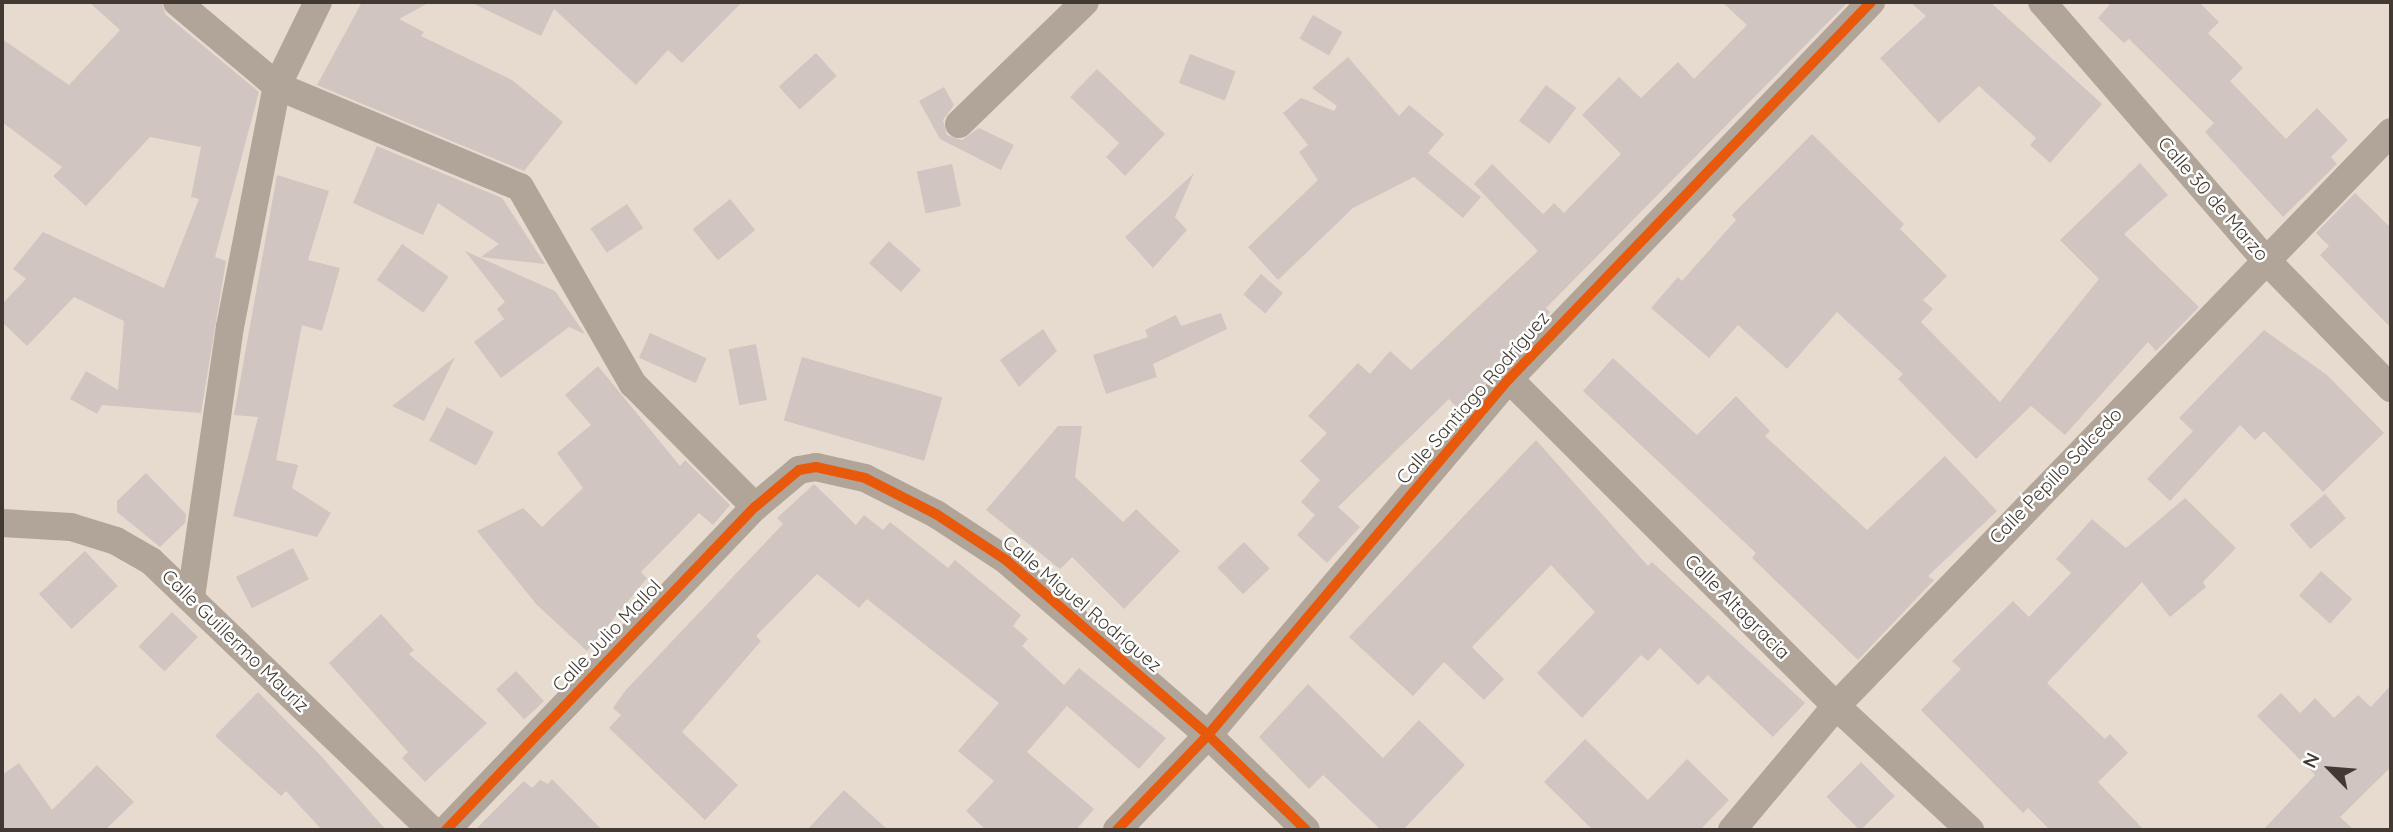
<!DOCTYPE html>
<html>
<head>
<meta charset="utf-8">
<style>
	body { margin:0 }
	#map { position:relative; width:2393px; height:832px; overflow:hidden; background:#e7dbd0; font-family:Quicksand,sans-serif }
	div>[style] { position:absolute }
	.building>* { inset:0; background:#d0c5c0; transform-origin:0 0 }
	.minor>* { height:28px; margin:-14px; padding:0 14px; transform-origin:14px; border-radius:14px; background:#b1a499 }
	.cycleway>* { height:10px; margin:-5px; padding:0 5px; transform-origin:5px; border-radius:5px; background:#e8590c }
	span { translate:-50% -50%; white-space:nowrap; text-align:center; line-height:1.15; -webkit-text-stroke:5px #fff; paint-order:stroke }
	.street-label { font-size:19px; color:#423a32 }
	.frame { position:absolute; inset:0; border:4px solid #423a32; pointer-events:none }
	.north { position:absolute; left:2295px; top:734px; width:70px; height:70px; -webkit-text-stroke:5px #fff; paint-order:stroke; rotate:295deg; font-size:19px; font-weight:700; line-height:28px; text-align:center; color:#423a32 }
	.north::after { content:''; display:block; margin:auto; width:24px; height:32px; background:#423a32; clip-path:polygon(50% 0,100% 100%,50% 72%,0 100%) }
</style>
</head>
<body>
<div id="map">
	<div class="building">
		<i style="clip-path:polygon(89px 2px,161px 2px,166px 15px,259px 92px,215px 257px,226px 261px,201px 413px,102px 405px,97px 414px,70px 399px,86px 371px,118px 390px,124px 321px,74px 297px,27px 346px,2px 322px,2px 304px,26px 279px,13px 269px,43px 232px,164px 288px,199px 199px,191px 197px,201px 147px,150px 137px,86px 206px,53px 176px,62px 167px,2px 122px,2px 39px,69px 85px,120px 30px)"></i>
		<i style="clip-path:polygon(362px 2px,430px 2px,399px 19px,424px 32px,421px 36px,512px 80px,563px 122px,524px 171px,317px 85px)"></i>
		<i style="clip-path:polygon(470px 2px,742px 2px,682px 63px,668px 50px,636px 85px,554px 9px,541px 36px)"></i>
		<i style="clip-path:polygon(1722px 2px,1848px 2px,1546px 308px,1550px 312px,1460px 411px,1449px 399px,1338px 507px,1360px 527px,1327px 563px,1297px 535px,1315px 515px,1301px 502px,1320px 480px,1300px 461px,1327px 433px,1308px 416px,1358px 363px,1370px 374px,1390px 351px,1411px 370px,1538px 251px,1474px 184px,1492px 164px,1543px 214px,1554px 203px,1564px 213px,1621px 154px,1582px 115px,1619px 77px,1641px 98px,1678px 62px,1694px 79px,1747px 25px)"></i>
		<i style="clip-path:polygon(1910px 2px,1990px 2px,2102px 104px,2050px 163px,2030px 145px,2036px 138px,1979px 86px,1939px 123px,1880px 58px,1926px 16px)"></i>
		<i style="clip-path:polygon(2112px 2px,2199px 2px,2219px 22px,2208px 33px,2243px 68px,2230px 81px,2286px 139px,2317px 108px,2348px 140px,2331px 157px,2337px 164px,2283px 217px,2205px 132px,2214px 123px,2129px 39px,2124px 43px,2098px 18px)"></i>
		<i style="left:1313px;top:15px;width:34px;height:27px;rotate:30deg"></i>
		<i style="left:816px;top:53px;width:31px;height:50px;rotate:48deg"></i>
		<i style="left:1190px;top:54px;width:49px;height:31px;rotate:21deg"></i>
		<i style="clip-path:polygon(1348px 57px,1399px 116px,1409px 105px,1444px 134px,1428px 153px,1481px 197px,1463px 218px,1414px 177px,1353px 208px,1278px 280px,1248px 247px,1318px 180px,1299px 152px,1308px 145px,1283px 113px,1301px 98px,1334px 111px,1337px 106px,1312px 88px)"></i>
		<i style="clip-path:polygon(1097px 69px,1165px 134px,1125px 176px,1106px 157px,1119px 143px,1070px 97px)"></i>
		<i style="left:1546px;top:85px;width:38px;height:45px;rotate:37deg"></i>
		<i style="clip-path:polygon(944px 87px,954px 105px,943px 120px,947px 135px,962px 140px,979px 128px,1014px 145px,1001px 170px,940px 139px,919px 101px)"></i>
		<i style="clip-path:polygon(1812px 134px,1904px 224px,1900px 229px,1947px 276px,1923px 300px,1933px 309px,1921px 322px,2000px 402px,2099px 279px,2060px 240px,2140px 163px,2168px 195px,2124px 234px,2199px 307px,2156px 351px,2148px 342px,2065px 435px,2031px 406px,1976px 459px,1898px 379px,1903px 374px,1837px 312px,1787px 369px,1738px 325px,1709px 358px,1651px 308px,1678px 277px,1682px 281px,1736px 220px,1732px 215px)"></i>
		<i style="clip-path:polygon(377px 146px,502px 198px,545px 264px,481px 257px,499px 244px,438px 203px,423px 235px,353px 203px)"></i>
		<i style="left:952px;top:164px;width:43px;height:36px;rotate:78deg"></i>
		<i style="clip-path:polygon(1194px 173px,1175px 217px,1187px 230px,1153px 268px,1125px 237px)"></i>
		<i style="clip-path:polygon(277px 175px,329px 191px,308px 260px,340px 268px,322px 331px,302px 325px,276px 460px,298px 465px,292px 488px,331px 513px,317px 537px,233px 516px,258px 417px,234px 415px)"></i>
		<i style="clip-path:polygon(2355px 193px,2391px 228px,2391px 328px,2320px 255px,2329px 246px,2316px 233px)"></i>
		<i style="left:730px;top:199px;width:40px;height:48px;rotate:51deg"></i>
		<i style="left:627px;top:204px;width:29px;height:44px;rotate:56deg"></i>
		<i style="left:889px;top:241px;width:43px;height:30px;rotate:42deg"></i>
		<i style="left:402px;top:244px;width:57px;height:44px;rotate:35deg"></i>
		<i style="clip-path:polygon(465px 251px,555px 291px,585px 334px,569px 327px,501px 378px,474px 342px,504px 319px,497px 309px,505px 302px)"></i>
		<i style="left:1261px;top:274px;width:29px;height:27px;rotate:41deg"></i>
		<i style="clip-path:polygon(1221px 313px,1227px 329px,1153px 364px,1157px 377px,1106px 394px,1093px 355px,1148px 337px,1145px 330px,1176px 315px,1181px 326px)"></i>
		<i style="clip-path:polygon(1043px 329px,1057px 351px,1019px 387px,1000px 360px)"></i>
		<i style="clip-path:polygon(2264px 330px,2327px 375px,2384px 433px,2323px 492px,2264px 431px,2255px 440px,2240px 425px,2170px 501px,2147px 479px,2193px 431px,2179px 418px)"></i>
		<i style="left:650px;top:333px;width:62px;height:27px;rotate:24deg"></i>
		<i style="left:756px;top:344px;width:57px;height:28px;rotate:79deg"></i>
		<i style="clip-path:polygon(455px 357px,424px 421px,392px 406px)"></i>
		<i style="left:802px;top:357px;width:146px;height:66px;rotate:16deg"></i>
		<i style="clip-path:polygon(1613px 358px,1697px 435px,1736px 396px,1770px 431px,1765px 436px,1867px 530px,1945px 456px,1997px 511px,1928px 576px,1934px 580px,1858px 660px,1752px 558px,1756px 553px,1583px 391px)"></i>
		<i style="clip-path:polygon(598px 366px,680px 466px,685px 460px,730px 505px,713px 525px,699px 513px,641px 572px,647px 578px,587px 651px,537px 605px,477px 531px,523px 508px,542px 527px,583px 488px,557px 453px,591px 425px,565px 395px)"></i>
		<i style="left:447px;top:407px;width:53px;height:38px;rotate:28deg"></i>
		<i style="clip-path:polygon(1058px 426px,1082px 426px,1075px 477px,1123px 522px,1136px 509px,1180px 551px,1124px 609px,1072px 557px,1060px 569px,986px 510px)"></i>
		<i style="clip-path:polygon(1536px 440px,1648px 566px,1652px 562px,1805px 703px,1773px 737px,1708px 675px,1698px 685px,1660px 648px,1648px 661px,1641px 655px,1582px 718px,1537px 673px,1595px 612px,1551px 565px,1472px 647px,1504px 679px,1484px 700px,1444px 662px,1413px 696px,1349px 637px)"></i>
		<i style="clip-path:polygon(146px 473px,186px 514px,185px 523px,160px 547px,117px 512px,117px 501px)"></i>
		<i style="clip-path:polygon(814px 484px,856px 525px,864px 515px,883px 530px,890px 522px,948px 568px,955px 560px,1021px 615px,1013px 626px,1028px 639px,1022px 646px,1064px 685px,1079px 668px,1166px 738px,1139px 769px,1067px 706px,1027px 752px,1094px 809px,1076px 830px,986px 830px,966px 811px,994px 781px,958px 751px,999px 703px,867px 599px,859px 608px,817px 574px,756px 636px,761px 641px,682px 732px,738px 785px,705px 820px,609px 728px,621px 715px,613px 708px,625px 691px,783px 524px,777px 518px)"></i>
		<i style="left:2325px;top:494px;width:32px;height:47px;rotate:49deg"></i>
		<i style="clip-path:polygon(2185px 498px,2236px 548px,2203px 582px,2206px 587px,2170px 617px,2142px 582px,2047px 683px,2105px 739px,2110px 734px,2128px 753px,2098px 782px,2144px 830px,2050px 830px,2028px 808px,2023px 813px,1921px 710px,1961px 669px,1952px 661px,2013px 601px,2029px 617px,2071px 573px,2056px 559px,2092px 519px,2126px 548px)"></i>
		<i style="left:1244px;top:542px;width:37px;height:37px;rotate:46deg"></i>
		<i style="left:293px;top:548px;width:35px;height:64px;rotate:63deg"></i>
		<i style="left:85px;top:551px;width:48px;height:63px;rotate:47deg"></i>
		<i style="left:2321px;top:571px;width:42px;height:33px;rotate:42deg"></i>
		<i style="left:172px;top:612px;width:36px;height:48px;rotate:44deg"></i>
		<i style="clip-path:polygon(381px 614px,414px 650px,409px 654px,487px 723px,425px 782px,402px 758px,408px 752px,329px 663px)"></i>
		<i style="left:516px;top:671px;width:41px;height:27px;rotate:47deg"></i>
		<i style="clip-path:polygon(1308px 684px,1383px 758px,1419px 720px,1465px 765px,1403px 830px,1381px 830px,1323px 775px,1309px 789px,1259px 737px)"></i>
		<i style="clip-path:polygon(2391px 685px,2391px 767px,2340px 817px,2354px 830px,2263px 830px,2315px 775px,2257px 716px,2281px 693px,2300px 713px,2315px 698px,2334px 718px,2358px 695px,2371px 707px)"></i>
		<i style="clip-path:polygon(258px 692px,322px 757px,386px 830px,322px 830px,286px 791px,281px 796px,215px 736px)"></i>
		<i style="clip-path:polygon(1585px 739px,1648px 800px,1687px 759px,1729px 800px,1700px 830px,1593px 830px,1544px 782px)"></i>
		<i style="left:1861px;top:762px;width:48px;height:49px;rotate:45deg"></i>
		<i style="clip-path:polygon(19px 763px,52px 810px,97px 765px,134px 802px,105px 830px,2px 830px,2px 775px)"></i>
		<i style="clip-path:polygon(552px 779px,602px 830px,475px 830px,524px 781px,532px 788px,540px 780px,548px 784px)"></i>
		<i style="clip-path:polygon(844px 790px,888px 830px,807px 830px)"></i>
	</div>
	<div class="minor">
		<i style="left:177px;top:2px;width:131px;rotate:40deg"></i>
		<i style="left:277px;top:86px;width:263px;rotate:22.6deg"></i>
		<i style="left:520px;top:187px;width:227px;rotate:60.2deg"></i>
		<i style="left:633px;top:384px;width:173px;rotate:45.2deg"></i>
		<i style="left:2042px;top:2px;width:339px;rotate:49.1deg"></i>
		<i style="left:2264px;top:258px;width:182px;rotate:45.7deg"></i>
		<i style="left:959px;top:124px;width:175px;rotate:-44.1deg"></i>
		<i style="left:1509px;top:379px;width:462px;rotate:45deg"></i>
		<i style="left:1836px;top:706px;width:183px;rotate:42.8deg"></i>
		<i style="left:2px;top:523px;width:69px;rotate:3.3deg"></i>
		<i style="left:71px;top:527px;width:47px;rotate:17.3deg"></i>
		<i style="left:116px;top:541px;width:40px;rotate:29.7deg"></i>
		<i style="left:151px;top:561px;width:389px;rotate:43.8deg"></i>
		<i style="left:191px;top:597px;width:273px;rotate:-81.8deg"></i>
		<i style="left:230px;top:327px;width:246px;rotate:-79deg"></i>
		<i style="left:277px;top:86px;width:93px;rotate:-64deg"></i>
		<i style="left:446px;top:830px;width:447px;rotate:-46.3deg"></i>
		<i style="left:755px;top:507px;width:57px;rotate:-40.1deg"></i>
		<i style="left:799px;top:470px;width:17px;rotate:-10deg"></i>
		<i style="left:816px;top:467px;width:50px;rotate:12.7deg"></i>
		<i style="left:865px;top:478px;width:80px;rotate:26.9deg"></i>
		<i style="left:936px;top:514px;width:84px;rotate:33.3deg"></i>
		<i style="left:1006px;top:560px;width:267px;rotate:40.9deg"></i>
		<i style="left:1208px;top:735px;width:136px;rotate:44.1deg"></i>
		<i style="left:1117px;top:830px;width:132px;rotate:-46.2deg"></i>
		<i style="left:1208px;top:735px;width:466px;rotate:-49.8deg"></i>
		<i style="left:1509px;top:379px;width:523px;rotate:-46.16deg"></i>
		<i style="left:1732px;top:830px;width:162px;rotate:-50deg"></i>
		<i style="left:1836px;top:706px;width:798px;rotate:-45.96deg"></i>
	</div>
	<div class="cycleway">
		<i style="left:446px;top:830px;width:447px;rotate:-46.3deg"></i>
		<i style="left:755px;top:507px;width:57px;rotate:-40.1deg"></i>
		<i style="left:799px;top:470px;width:17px;rotate:-10deg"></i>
		<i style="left:816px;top:467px;width:50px;rotate:12.7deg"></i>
		<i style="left:865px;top:478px;width:80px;rotate:26.9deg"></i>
		<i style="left:936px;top:514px;width:84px;rotate:33.3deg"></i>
		<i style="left:1006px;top:560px;width:267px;rotate:40.9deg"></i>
		<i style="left:1208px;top:735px;width:136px;rotate:44.1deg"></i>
		<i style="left:1117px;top:830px;width:132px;rotate:-46.2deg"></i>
		<i style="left:1208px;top:735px;width:466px;rotate:-49.8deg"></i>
		<i style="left:1509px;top:379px;width:523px;rotate:-46.16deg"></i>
	</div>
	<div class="street-label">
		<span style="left:2213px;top:199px;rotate:49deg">Calle 30 de Marzo</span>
		<span style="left:1473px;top:398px;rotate:-49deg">Calle Santiago Rodríguez</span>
		<span style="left:2056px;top:476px;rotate:-46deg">Calle Pepillo Salcedo</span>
		<span style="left:1082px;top:604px;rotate:40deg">Calle Miguel Rodríguez</span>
		<span style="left:1737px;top:607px;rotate:45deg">Calle Altagracia</span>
		<span style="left:607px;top:636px;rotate:-46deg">Calle Julio Mallol</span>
		<span style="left:235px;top:641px;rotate:44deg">Calle Guillermo Mauriz</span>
	</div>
	<div class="frame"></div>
	<div class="north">N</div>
</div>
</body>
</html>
